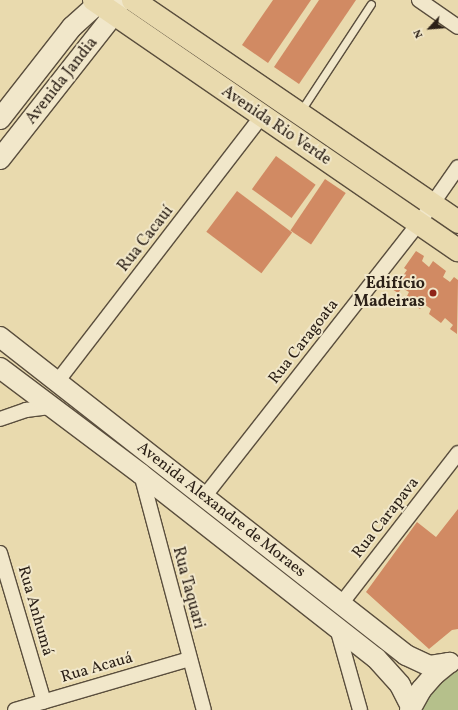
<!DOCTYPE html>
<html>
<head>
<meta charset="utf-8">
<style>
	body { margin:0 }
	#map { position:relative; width:458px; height:710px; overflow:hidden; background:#e9daae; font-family:Vollkorn,serif }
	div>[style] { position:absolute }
	.green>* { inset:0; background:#b5c08b }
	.building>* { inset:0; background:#d18a63; transform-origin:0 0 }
	.roads { filter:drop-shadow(1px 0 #5a4e3d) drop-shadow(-1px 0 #5a4e3d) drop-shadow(0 1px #5a4e3d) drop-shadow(0 -1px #5a4e3d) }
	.lane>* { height:7px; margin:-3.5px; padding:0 3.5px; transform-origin:3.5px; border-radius:3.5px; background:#f1e7ca }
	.street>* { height:14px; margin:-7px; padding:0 7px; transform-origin:7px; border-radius:7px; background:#f1e7ca }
	.secondary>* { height:20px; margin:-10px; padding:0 10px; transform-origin:10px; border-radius:10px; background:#f1e7ca }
	.primary>* { height:22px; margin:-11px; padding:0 11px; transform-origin:11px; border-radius:11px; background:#e9daae }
	.dots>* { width:11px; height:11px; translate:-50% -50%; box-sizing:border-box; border:2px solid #f1e7ca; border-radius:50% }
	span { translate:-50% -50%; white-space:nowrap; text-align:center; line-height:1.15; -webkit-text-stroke:4px #f1e7ca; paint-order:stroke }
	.street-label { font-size:16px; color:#2b2017 }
	.poi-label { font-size:16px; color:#2b2017; font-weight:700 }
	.right { translate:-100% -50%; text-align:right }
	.north { position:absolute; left:410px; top:8px; width:40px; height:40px; -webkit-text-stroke:3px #f1e7ca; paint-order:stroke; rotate:244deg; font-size:11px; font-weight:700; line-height:16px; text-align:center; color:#2b2017 }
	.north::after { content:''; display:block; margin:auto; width:14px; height:18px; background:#2b2017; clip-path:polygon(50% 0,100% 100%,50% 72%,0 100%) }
</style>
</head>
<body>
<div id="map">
	<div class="green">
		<i style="clip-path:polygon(458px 667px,458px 710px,419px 710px,425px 697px,444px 675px)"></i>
	</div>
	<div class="building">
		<i style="clip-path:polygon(273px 0,311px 0,268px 63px,242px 45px)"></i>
		<i style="clip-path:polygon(319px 0,356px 0,299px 84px,274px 67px)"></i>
		<i style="left:276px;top:156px;width:49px;height:41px;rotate:36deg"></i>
		<i style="left:325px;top:179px;width:25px;height:62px;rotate:34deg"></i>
		<i style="left:237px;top:191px;width:69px;height:51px;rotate:37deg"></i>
		<i style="clip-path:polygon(416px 251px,424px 256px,422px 261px,429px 267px,433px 261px,446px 271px,443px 277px,450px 282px,454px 277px,458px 280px,457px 334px,450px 329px,453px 325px,445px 318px,441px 323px,429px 314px,431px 309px,424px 304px,420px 309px,408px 301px,406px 298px,409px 292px,402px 288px,398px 293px,389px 287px,398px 275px,402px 277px,407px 270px,404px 268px)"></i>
		<i style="clip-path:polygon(458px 509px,458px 629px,452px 630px,429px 649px,366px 592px,417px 522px,436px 537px)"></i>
	</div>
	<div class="roads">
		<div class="lane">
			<i style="left:300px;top:112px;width:129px;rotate:-56.7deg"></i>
		</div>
		<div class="street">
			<i style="left:419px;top:0;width:47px;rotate:34.7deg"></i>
			<i style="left:57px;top:382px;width:336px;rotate:-52.4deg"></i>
			<i style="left:0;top:419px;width:28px;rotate:-19deg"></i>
			<i style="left:26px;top:410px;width:24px;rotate:-7deg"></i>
			<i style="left:141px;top:474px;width:244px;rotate:75.1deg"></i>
			<i style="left:204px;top:497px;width:348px;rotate:-51.9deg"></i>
			<i style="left:419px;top:223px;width:68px;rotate:-55.1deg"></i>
			<i style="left:0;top:553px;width:155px;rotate:73.5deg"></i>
			<i style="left:341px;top:604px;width:191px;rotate:-52.2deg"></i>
			<i style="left:337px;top:628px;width:85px;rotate:74.3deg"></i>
			<i style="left:15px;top:710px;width:181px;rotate:-16.3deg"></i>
		</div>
		<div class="secondary">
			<i style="left:0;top:119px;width:117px;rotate:-52deg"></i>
			<i style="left:72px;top:27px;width:36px;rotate:-42deg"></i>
			<i style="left:99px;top:3px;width:8px;rotate:-23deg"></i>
			<i style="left:0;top:159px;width:184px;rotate:-51.8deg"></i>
			<i style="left:114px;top:14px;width:15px;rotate:-67deg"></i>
			<i style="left:0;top:337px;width:516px;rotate:38.07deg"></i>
			<i style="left:406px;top:655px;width:26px;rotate:25deg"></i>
			<i style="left:430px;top:666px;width:20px;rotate:-9deg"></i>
			<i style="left:0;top:368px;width:176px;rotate:36.9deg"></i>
			<i style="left:141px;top:474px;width:298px;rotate:38.1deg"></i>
			<i style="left:376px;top:658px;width:36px;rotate:48deg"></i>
			<i style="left:400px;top:685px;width:25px;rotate:63deg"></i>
			<i style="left:410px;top:710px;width:23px;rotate:-61deg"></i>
			<i style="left:421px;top:690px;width:20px;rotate:-49deg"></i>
			<i style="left:434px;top:675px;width:19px;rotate:-39deg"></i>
		</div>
		<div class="primary">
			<i style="left:94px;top:0;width:442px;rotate:34.5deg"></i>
			<i style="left:133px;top:0;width:394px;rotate:34.3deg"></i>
		</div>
	</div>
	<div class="dots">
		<i style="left:433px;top:293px;background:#8f2418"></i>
	</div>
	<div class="street-label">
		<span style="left:62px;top:81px;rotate:-52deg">Avenida Jandia</span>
		<span style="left:276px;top:126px;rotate:34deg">Avenida Rio Verde</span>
		<span style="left:146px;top:239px;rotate:-52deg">Rua Cacauí</span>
		<span style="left:304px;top:342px;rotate:-52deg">Rua Caragoata</span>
		<span style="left:221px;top:510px;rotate:38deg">Avenida Alexandre de Moraes</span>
		<span style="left:386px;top:518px;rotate:-52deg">Rua Carapava</span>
		<span style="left:188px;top:588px;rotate:75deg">Rua Taquari</span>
		<span style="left:35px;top:611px;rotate:74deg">Rua Anhumá</span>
		<span style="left:97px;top:668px;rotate:-16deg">Rua Acauá</span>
	</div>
	<div class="poi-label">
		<span class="right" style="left:425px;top:293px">Edifício<br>Madeiras</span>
	</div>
	<div class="north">N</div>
</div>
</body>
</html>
